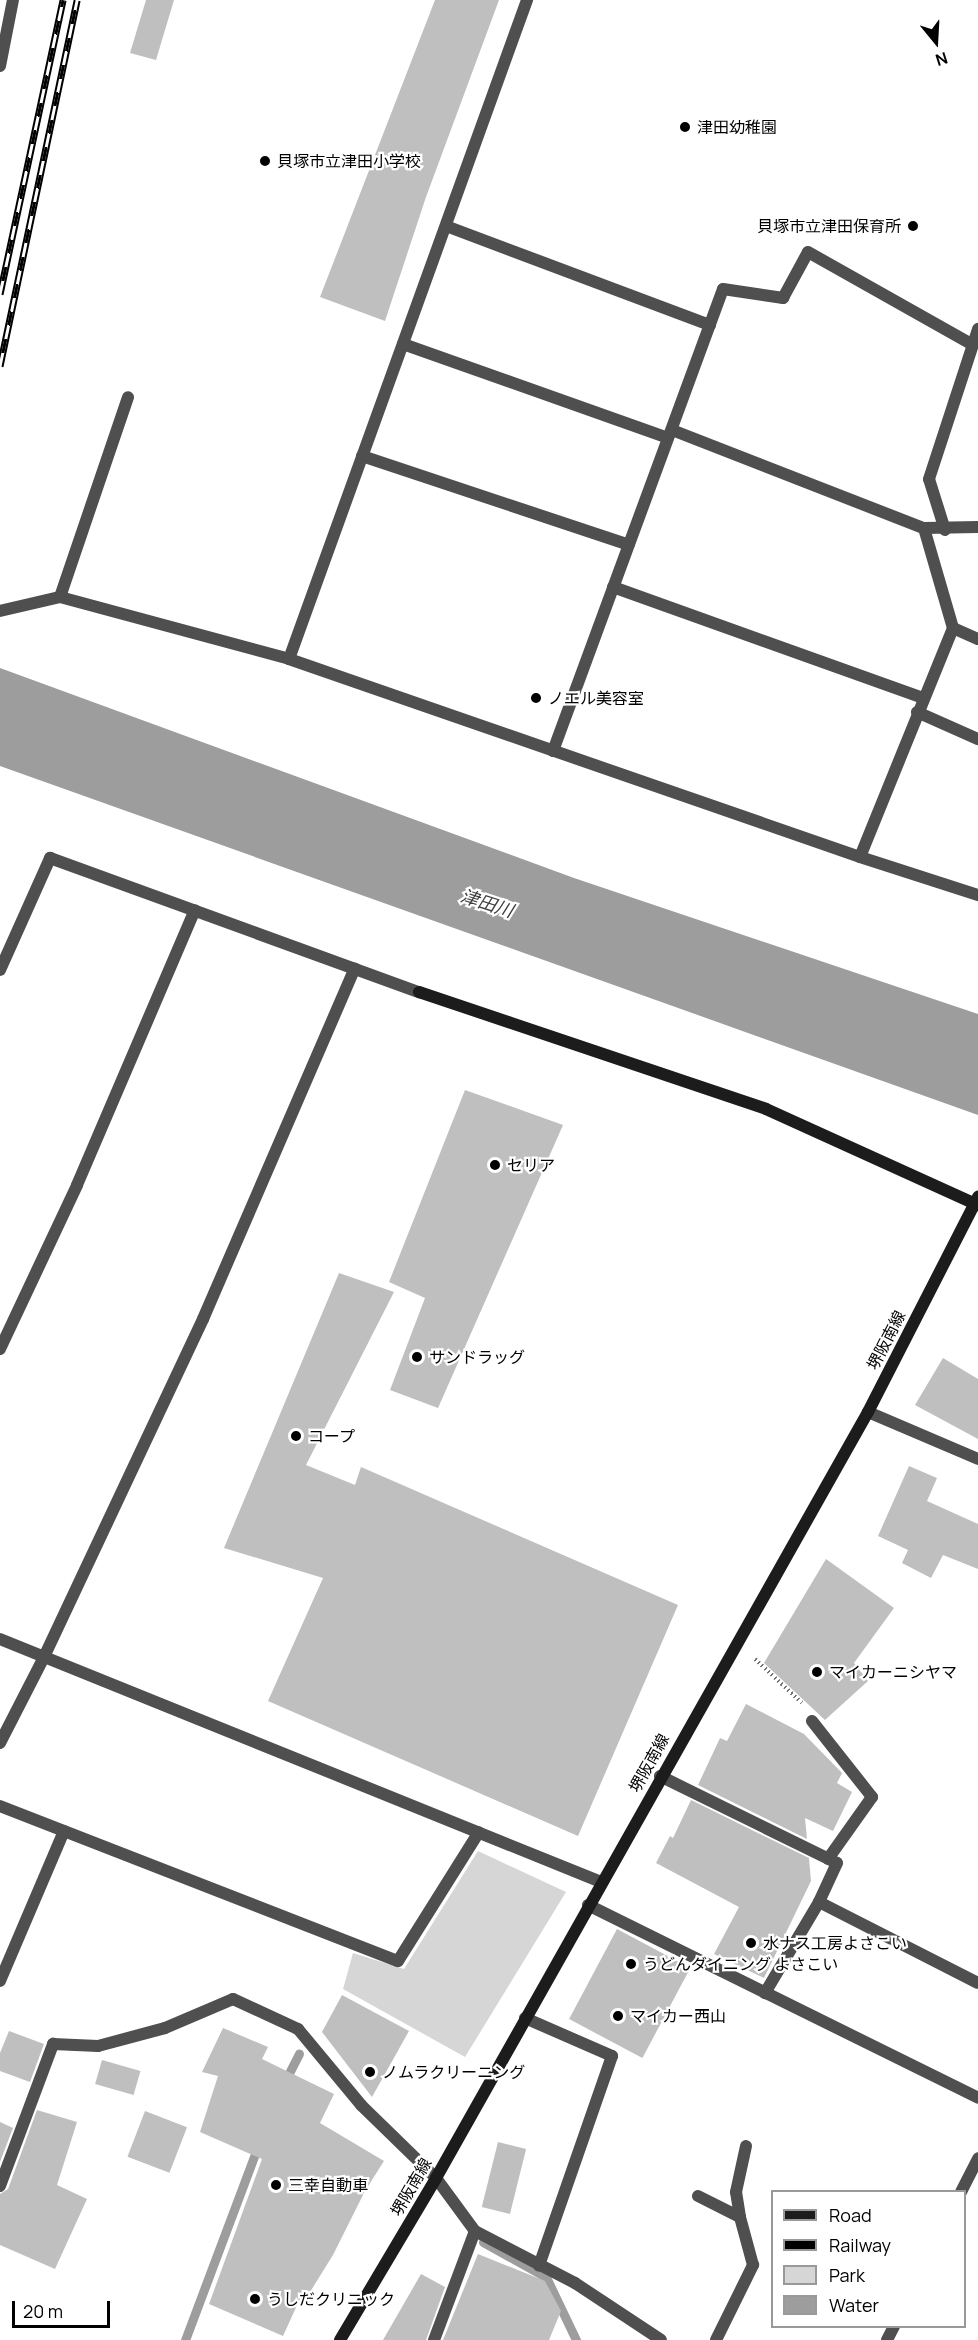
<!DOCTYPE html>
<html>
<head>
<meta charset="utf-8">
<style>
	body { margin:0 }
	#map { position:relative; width:978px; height:2340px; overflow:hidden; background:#fff; font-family:Manrope,"Noto Sans JP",sans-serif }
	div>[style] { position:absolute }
	.green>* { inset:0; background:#d6d6d6 }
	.water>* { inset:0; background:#9d9d9d }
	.stream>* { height:9px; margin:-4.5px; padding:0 4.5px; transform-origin:4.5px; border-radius:4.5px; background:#9d9d9d }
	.building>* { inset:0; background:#bfbfbf; transform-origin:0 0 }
	.path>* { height:4px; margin-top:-2px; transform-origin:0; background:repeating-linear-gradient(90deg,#717171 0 1.5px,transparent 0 4.5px) }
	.street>* { height:12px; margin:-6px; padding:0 6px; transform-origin:6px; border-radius:6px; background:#4f4f4f }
	.secondary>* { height:12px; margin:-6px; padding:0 6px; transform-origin:6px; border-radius:6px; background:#1c1c1c }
	.rail>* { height:7px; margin-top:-3.5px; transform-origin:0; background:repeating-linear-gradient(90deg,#fff 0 14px,#000 0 28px); box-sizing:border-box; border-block:2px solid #000 }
	.dots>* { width:16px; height:16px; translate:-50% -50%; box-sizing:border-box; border:3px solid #fff; border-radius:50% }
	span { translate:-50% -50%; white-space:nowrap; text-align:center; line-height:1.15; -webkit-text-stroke:4.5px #fff; paint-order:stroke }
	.poi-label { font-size:16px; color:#000 }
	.left { translate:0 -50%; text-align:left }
	.right { translate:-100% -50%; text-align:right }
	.street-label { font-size:16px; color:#000 }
	.water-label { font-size:18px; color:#3e3e3e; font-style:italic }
	.legend { position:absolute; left:771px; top:2190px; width:195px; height:138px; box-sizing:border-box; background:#fff; border:2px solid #999; margin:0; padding:8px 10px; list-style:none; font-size:18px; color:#000 }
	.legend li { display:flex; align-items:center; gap:12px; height:30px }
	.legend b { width:30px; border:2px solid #999 }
	.north { position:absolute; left:906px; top:12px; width:60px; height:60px; -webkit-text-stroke:4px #fff; paint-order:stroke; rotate:162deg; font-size:16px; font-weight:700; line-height:24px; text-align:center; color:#000 }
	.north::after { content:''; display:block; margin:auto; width:21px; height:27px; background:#000; clip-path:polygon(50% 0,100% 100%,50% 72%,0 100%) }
	.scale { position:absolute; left:12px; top:2301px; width:98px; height:27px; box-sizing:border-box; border:3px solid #000; border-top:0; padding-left:8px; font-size:18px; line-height:21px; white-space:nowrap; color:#000; -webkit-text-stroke:4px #fff; paint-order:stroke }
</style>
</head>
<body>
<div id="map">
	<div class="green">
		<i style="clip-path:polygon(478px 1851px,566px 1892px,465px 2057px,343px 1989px,353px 1953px,404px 1969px)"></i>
	</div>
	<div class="water">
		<i style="clip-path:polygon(0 668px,574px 878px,978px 1014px,978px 1115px,0 766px)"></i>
	</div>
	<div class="stream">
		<i style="left:284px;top:2083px;width:33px;rotate:-63deg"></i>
		<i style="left:483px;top:2242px;width:72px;rotate:29.1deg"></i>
		<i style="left:546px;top:2277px;width:70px;rotate:64.5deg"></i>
		<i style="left:185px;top:2340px;width:207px;rotate:-69.4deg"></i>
	</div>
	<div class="building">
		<i style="clip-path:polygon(146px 0,174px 0,156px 60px,130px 53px)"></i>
		<i style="clip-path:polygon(435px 0,499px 0,426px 197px,385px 321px,320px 297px)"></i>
		<i style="clip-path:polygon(465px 1090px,563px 1125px,438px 1408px,390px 1390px,425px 1298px,389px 1282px)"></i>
		<i style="clip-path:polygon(339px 1273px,394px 1292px,306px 1465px,355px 1485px,361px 1467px,678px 1605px,578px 1836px,268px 1701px,323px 1578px,224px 1548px)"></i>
		<i style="clip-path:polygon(943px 1358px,978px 1379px,978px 1439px,915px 1405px)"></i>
		<i style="clip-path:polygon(909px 1466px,937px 1478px,927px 1501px,978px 1524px,978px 1569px,943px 1555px,931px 1578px,902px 1563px,908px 1550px,878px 1536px)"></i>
		<i style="clip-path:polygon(826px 1559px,894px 1608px,854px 1663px,868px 1681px,825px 1720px,764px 1663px)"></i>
		<i style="clip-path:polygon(746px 1704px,804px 1734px,842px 1773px,837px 1783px,852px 1792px,833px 1831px,805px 1818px,807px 1839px,698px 1785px,720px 1738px,727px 1741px)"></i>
		<i style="clip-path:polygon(691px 1800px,809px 1858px,811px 1881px,764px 1978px,714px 1954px,739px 1907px,656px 1863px,670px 1836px,673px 1838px)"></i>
		<i style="left:617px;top:1929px;width:83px;height:102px;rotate:28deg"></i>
		<i style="clip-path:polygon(342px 1995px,409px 2031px,372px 2097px,322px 2032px)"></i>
		<i style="clip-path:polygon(223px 2028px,268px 2047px,262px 2059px,334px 2094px,320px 2123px,384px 2161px,365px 2191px,333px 2255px,310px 2292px,304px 2290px,283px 2336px,209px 2304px,262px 2159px,200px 2132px,218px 2076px,202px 2072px)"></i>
		<i style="clip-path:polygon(9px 2031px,44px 2044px,30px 2082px,0 2071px,0 2053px)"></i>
		<i style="left:102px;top:2060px;width:40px;height:25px;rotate:16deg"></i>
		<i style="clip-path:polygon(37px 2110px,77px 2122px,57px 2185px,87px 2199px,55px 2269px,0 2245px,0 2194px,8px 2189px)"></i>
		<i style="left:145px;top:2111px;width:45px;height:49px;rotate:21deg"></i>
		<i style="clip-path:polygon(0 2122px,13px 2128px,0 2162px)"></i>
		<i style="left:498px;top:2142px;width:29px;height:67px;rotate:14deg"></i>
		<i style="clip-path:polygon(478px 2254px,545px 2281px,561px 2311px,549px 2340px,443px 2340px)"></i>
		<i style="clip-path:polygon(421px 2274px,445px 2287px,426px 2340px,383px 2340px)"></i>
	</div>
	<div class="path">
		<i style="left:755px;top:1659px;width:64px;rotate:43.1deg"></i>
	</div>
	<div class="street">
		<i style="left:0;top:66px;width:67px;rotate:-78.9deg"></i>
		<i style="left:446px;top:226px;width:282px;rotate:20.6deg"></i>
		<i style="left:403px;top:344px;width:281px;rotate:19.5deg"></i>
		<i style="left:672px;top:430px;width:270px;rotate:21.3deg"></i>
		<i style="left:924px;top:528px;width:54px;rotate:-1.1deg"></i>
		<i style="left:362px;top:456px;width:281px;rotate:18.4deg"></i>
		<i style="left:945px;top:530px;width:53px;rotate:-107.4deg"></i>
		<i style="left:929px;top:479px;width:158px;rotate:-71.9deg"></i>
		<i style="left:613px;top:587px;width:329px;rotate:19.7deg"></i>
		<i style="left:60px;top:597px;width:211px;rotate:-71.2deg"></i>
		<i style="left:0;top:611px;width:62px;rotate:-13.1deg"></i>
		<i style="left:60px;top:597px;width:237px;rotate:15.1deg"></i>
		<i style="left:289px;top:659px;width:604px;rotate:19.12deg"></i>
		<i style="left:860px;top:857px;width:124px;rotate:17.9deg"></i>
		<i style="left:953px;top:628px;width:27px;rotate:24deg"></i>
		<i style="left:289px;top:659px;width:701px;rotate:-70.14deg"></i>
		<i style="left:917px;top:712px;width:67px;rotate:23.9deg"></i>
		<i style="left:553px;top:751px;width:492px;rotate:-69.8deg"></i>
		<i style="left:723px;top:289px;width:61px;rotate:8.5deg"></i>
		<i style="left:783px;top:298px;width:52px;rotate:-61.5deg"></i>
		<i style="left:808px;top:252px;width:189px;rotate:29.4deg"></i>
		<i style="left:860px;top:857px;width:247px;rotate:-67.9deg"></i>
		<i style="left:953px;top:628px;width:104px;rotate:-106.2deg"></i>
		<i style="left:0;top:970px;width:123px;rotate:-65.9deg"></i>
		<i style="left:50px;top:858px;width:393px;rotate:20deg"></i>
		<i style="left:0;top:1349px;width:181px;rotate:-64.8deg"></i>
		<i style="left:77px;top:1185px;width:299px;rotate:-66.8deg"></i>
		<i style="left:868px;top:1412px;width:120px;rotate:23.1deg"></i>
		<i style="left:0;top:1639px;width:648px;rotate:22.01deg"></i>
		<i style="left:812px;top:1721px;width:97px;rotate:51.7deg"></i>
		<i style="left:872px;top:1797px;width:76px;rotate:125.4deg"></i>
		<i style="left:0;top:1743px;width:97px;rotate:-62.9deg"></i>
		<i style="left:44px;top:1657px;width:374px;rotate:-64.8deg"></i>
		<i style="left:203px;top:1319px;width:382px;rotate:-66.6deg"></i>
		<i style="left:660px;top:1776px;width:197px;rotate:26.2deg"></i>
		<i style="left:837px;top:1863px;width:43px;rotate:114.8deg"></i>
		<i style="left:819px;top:1902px;width:106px;rotate:120.7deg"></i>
		<i style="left:0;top:1806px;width:427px;rotate:21.3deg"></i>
		<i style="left:398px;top:1961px;width:152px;rotate:-57.9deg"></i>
		<i style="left:819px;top:1902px;width:178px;rotate:27deg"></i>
		<i style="left:588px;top:1905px;width:435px;rotate:26.3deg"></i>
		<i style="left:0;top:1981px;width:163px;rotate:-66.9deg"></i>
		<i style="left:525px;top:2018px;width:95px;rotate:23.6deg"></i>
		<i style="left:612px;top:2056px;width:222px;rotate:109.2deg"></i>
		<i style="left:0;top:2186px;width:152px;rotate:-69.5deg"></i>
		<i style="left:53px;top:2044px;width:45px;rotate:2.5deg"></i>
		<i style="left:98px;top:2046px;width:69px;rotate:-15deg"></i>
		<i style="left:165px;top:2028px;width:74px;rotate:-23.1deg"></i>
		<i style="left:233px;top:1999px;width:72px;rotate:24.8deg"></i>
		<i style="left:298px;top:2029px;width:99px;rotate:50.3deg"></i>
		<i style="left:361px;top:2105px;width:105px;rotate:44.2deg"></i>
		<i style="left:436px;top:2178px;width:66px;rotate:53.7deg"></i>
		<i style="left:475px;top:2231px;width:113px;rotate:27.5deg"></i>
		<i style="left:575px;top:2283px;width:103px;rotate:33.5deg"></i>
		<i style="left:961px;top:2192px;width:38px;rotate:-63deg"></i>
		<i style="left:698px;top:2196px;width:47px;rotate:26.6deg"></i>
		<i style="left:434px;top:2340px;width:116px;rotate:-69.4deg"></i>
		<i style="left:716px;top:2340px;width:84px;rotate:-63.7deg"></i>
		<i style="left:753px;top:2265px;width:50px;rotate:-105.2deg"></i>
		<i style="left:740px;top:2217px;width:25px;rotate:-99deg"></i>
		<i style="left:736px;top:2192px;width:47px;rotate:-77.7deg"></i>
		<i style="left:887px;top:2340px;width:16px;rotate:-63deg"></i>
	</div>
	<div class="secondary">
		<i style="left:419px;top:992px;width:366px;rotate:18.6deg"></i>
		<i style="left:766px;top:1109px;width:233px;rotate:24.4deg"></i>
		<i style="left:340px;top:2340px;width:188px;rotate:-59.3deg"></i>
		<i style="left:436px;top:2178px;width:879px;rotate:-60.58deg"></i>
		<i style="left:868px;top:1412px;width:242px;rotate:-62.9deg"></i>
	</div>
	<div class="rail">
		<i style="left:0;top:294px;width:301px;rotate:-77.9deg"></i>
		<i style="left:0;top:366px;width:374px;rotate:-78.1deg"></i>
	</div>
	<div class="dots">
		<i style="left:685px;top:127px;background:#000"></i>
		<i style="left:265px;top:161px;background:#000"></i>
		<i style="left:913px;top:226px;background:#000"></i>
		<i style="left:536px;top:698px;background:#000"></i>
		<i style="left:495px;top:1165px;background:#000"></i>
		<i style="left:417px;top:1357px;background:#000"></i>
		<i style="left:296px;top:1436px;background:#000"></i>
		<i style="left:817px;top:1672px;background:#000"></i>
		<i style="left:751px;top:1943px;background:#000"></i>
		<i style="left:631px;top:1964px;background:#000"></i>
		<i style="left:618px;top:2016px;background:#000"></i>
		<i style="left:370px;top:2072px;background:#000"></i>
		<i style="left:276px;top:2185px;background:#000"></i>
		<i style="left:255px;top:2299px;background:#000"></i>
	</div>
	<div class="poi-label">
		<span class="left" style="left:697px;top:127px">津田幼稚園</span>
		<span class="left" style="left:277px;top:161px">貝塚市立津田小学校</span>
		<span class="right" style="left:901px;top:226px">貝塚市立津田保育所</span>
		<span class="left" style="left:548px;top:698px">ノエル美容室</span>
		<span class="left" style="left:507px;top:1165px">セリア</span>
		<span class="left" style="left:429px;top:1357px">サンドラッグ</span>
		<span class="left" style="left:308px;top:1436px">コープ</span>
		<span class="left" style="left:829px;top:1672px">マイカーニシヤマ</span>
		<span class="left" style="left:763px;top:1943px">水ナス工房よさこい</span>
		<span class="left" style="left:643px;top:1964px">うどんダイニング よさこい</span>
		<span class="left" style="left:630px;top:2016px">マイカー西山</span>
		<span class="left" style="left:382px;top:2072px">ノムラクリーニング</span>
		<span class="left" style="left:288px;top:2185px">三幸自動車</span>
		<span class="left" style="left:267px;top:2299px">うしだクリニック</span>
	</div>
	<div class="street-label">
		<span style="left:886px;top:1340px;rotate:-63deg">堺阪南線</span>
		<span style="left:649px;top:1763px;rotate:-61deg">堺阪南線</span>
		<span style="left:411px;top:2187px;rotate:-60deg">堺阪南線</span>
	</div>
	<div class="water-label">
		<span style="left:487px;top:903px;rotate:18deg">津田川</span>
	</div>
	<ul class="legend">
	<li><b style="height:8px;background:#1c1c1c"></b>Road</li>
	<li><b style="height:8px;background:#000"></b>Railway</li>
	<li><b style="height:16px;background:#d6d6d6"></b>Park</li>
	<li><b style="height:16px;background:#9d9d9d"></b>Water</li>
	</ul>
	<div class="north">N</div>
	<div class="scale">20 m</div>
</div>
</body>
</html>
